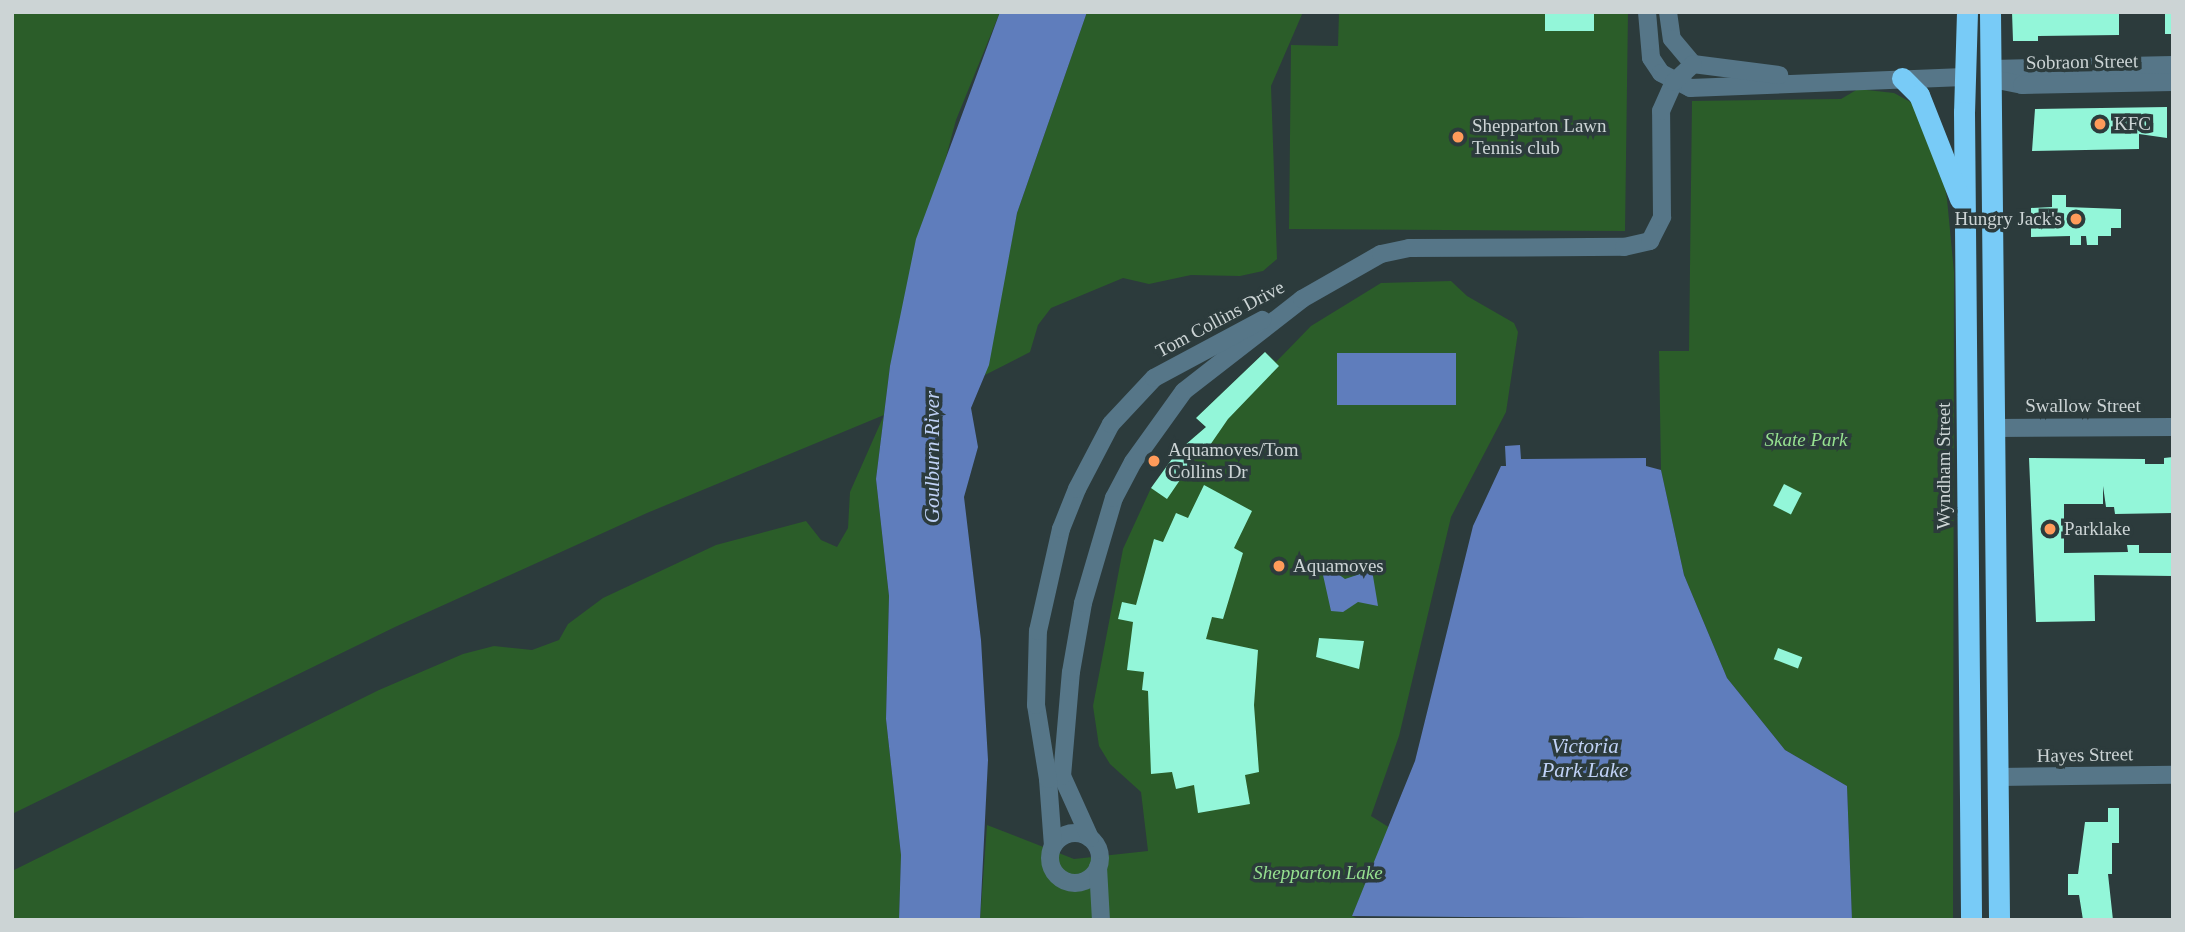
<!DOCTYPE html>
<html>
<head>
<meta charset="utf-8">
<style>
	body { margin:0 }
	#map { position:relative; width:2185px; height:932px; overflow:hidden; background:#2c3b3c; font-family:Georgia,serif }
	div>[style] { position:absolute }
	.green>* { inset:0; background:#2b5d29 }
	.water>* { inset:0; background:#5f7dbc; transform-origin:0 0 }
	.building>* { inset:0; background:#93f6d9; transform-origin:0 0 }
	.minor>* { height:18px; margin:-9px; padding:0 9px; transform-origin:9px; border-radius:9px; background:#567688 }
	.minor>.ring { margin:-9px; padding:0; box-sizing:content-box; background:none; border:18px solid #567688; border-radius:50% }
	.highway>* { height:21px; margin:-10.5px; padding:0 10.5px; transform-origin:10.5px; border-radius:10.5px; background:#78cbf7 }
	.dots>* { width:19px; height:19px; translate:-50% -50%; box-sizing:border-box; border:4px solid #2c3b3c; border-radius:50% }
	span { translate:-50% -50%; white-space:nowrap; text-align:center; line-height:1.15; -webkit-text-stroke:7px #2c3b3c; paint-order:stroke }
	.street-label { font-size:19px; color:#ccd4d5 }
	.poi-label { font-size:19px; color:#ccd4d5 }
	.left { translate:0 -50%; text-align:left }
	.right { translate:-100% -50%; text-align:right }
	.park-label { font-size:19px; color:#96e190; font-style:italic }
	.water-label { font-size:21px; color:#c0d2f6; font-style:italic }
	.frame { position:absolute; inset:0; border:14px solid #ccd4d5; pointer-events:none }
</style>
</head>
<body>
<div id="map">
	<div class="green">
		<i style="clip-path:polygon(12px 12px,1000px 12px,956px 120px,890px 366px,876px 479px,889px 596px,886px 719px,901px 855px,899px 920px,12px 920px,12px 871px,379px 690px,463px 654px,494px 646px,532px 650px,559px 640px,568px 624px,603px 598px,716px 545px,806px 521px,821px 540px,837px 547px,848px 528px,850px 492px,884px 415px,647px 513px,395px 627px,12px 814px)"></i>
		<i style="clip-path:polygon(1087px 12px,1303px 12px,1271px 86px,1277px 259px,1263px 271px,1240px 276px,1191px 275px,1149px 284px,1123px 278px,1051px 308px,1038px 325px,1030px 352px,985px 375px,1017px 213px)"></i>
		<i style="clip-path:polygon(1339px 12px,1628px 12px,1625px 231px,1289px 229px,1291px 45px,1338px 46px)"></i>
		<i style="clip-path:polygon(1858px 89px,1894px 93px,1916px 105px,1939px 154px,1947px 199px,1954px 272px,1953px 920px,1852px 920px,1847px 786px,1785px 750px,1727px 678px,1684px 575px,1661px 470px,1659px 351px,1689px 351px,1692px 101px,1841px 99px)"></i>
		<i style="clip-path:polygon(1451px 281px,1467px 296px,1514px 323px,1518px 332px,1506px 412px,1451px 517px,1399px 736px,1371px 816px,1390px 828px,1352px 916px,1360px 920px,980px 920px,987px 825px,1074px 859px,1148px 851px,1141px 792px,1110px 764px,1099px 746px,1093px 706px,1123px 549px,1151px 488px,1177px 452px,1206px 427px,1196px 418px,1265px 352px,1276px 362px,1311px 326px,1381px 283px)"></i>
	</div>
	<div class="water">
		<i style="clip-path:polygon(1000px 12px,1087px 12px,1017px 213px,989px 365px,971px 408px,978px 447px,964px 497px,981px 640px,988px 760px,980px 920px,899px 920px,901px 855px,886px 719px,889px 596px,876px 479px,890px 366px,916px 239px)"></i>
		<i style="left:1337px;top:353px;width:119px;height:52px"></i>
		<i style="clip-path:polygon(1520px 445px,1521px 459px,1646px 458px,1646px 466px,1661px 470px,1684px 575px,1727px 678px,1785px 750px,1847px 786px,1852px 920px,1352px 916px,1415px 761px,1473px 526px,1501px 466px,1506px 466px,1505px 446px)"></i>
		<i style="clip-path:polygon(1331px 569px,1345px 579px,1372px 570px,1378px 606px,1358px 602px,1343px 612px,1331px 611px,1323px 575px)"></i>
	</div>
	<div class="building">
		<i style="left:1545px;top:12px;width:49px;height:19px"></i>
		<i style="clip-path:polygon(2012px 12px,2119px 12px,2119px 35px,2038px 36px,2038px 41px,2013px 41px)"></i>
		<i style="left:2165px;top:12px;width:8px;height:22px"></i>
		<i style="clip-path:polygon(2167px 107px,2167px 138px,2139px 134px,2139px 149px,2032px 151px,2035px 109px)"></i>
		<i style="clip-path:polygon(2052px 195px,2066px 195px,2066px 207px,2121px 209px,2121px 228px,2111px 228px,2111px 236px,2098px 236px,2098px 245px,2087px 245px,2086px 236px,2081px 236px,2081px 245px,2070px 245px,2070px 236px,2031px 237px,2031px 208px,2052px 207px)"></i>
		<i style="clip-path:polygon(1265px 352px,1279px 366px,1228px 419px,1208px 448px,1204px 445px,1167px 499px,1151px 488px,1177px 452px,1206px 427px,1196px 418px)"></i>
		<i style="clip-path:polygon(2173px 457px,2173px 513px,2115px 514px,2114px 507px,2106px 507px,2103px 486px,2103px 504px,2064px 504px,2064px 553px,2128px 552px,2127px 545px,2139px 545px,2139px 553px,2173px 553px,2173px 576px,2094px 575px,2095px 621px,2036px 622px,2029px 458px,2145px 459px,2145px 464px,2164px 464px,2164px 458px)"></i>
		<i style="left:1784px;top:484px;width:20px;height:24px;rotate:27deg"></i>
		<i style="clip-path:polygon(1204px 485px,1252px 511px,1234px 548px,1243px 553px,1223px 619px,1212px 617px,1206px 639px,1258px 650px,1254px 705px,1259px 772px,1245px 775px,1250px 804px,1198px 813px,1194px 785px,1176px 789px,1172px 772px,1151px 774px,1148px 691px,1142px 690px,1144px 672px,1127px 670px,1133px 622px,1118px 619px,1122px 602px,1136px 605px,1154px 539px,1163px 542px,1176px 513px,1188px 518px)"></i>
		<i style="clip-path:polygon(1319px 638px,1364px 641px,1359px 669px,1316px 657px)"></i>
		<i style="left:1778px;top:648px;width:26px;height:12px;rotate:21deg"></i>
		<i style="clip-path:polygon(2108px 808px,2119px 808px,2119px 843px,2112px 843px,2112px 874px,2108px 874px,2113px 920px,2083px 920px,2079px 895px,2068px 895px,2068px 874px,2078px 874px,2085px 822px,2108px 822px)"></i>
	</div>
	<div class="minor">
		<i style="left:1647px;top:12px;width:46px;rotate:85deg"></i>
		<i style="left:1651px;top:58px;width:18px;rotate:56deg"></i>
		<i style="left:1661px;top:73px;width:33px;rotate:27deg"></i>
		<i style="left:1690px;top:88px;width:274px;rotate:-2.3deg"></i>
		<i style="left:1668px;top:12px;width:27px;rotate:82deg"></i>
		<i style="left:1672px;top:39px;width:33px;rotate:50deg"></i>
		<i style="left:1693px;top:64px;width:87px;rotate:7.3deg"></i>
		<i style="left:1992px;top:69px;width:181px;rotate:-1.3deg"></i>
		<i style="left:1992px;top:79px;width:31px;rotate:11deg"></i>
		<i style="left:2022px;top:85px;width:151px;rotate:-1.1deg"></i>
		<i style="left:1994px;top:428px;width:179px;rotate:-0.3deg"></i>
		<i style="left:1998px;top:777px;width:175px;rotate:-0.7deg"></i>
		<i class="ring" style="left:1050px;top:833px;width:32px;height:32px"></i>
		<i style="left:1090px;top:838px;width:68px;rotate:-114.3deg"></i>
		<i style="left:1062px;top:776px;width:104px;rotate:-85.1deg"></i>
		<i style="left:1071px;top:672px;width:70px;rotate:-80.1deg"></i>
		<i style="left:1083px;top:603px;width:109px;rotate:-73.6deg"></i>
		<i style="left:1114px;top:498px;width:41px;rotate:-62.2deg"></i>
		<i style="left:1133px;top:462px;width:87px;rotate:-54.3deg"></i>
		<i style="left:1184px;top:391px;width:150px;rotate:-37.9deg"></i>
		<i style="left:1302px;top:299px;width:91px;rotate:-29.7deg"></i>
		<i style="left:1381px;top:254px;width:29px;rotate:-12deg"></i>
		<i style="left:1409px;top:248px;width:215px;rotate:-0.3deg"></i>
		<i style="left:1624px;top:247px;width:27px;rotate:-13deg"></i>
		<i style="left:1650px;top:241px;width:27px;rotate:-63deg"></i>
		<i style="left:1662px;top:217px;width:106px;rotate:-90.5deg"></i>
		<i style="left:1661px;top:111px;width:32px;rotate:-66deg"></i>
		<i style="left:1674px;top:82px;width:26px;rotate:-43deg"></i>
		<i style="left:1053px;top:846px;width:67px;rotate:-94.3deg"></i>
		<i style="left:1048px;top:779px;width:75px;rotate:-99.2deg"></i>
		<i style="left:1036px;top:705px;width:74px;rotate:-88.5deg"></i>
		<i style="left:1038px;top:631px;width:105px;rotate:-77.3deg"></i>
		<i style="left:1061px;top:529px;width:43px;rotate:-68.2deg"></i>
		<i style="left:1077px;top:489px;width:73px;rotate:-62.4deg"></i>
		<i style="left:1111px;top:424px;width:63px;rotate:-46.9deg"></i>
		<i style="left:1154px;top:378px;width:123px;rotate:-28.2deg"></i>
		<i style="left:1098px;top:867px;width:53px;rotate:86.8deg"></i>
	</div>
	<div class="highway">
		<i style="left:1967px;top:12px;width:100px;rotate:91.7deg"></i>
		<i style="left:1964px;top:112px;width:808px;rotate:89.5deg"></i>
		<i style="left:1990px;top:12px;width:908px;rotate:89.43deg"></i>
		<i style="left:1902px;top:78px;width:24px;rotate:45deg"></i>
		<i style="left:1919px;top:95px;width:112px;rotate:68.5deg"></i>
	</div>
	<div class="dots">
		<i style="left:2100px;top:124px;background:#ff9b5a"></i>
		<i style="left:1458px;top:137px;background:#ff9b5a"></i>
		<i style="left:2076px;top:219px;background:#ff9b5a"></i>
		<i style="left:1154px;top:461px;background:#ff9b5a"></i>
		<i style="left:2050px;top:529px;background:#ff9b5a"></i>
		<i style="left:1279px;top:566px;background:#ff9b5a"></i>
	</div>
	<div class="street-label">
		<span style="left:2082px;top:62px;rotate:-1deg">Sobraon Street</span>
		<span style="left:1220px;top:319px;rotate:-28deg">Tom Collins Drive</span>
		<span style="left:2083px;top:406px">Swallow Street</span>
		<span style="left:1944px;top:466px;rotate:-90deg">Wyndham Street</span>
		<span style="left:2085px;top:755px;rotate:-1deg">Hayes Street</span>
	</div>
	<div class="poi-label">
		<span class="left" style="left:2114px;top:124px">KFC</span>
		<span class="left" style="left:1472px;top:137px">Shepparton Lawn<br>Tennis club</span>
		<span class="right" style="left:2062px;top:219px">Hungry Jack's</span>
		<span class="left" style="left:1168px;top:461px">Aquamoves/Tom<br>Collins Dr</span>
		<span class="left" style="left:2064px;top:529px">Parklake</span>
		<span class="left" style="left:1293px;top:566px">Aquamoves</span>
	</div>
	<div class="park-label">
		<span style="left:1806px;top:440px">Skate Park</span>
		<span style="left:1318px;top:873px">Shepparton Lake</span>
	</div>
	<div class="water-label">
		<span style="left:932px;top:457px;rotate:-90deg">Goulburn River</span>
		<span style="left:1585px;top:758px">Victoria<br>Park Lake</span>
	</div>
	<div class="frame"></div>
</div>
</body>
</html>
